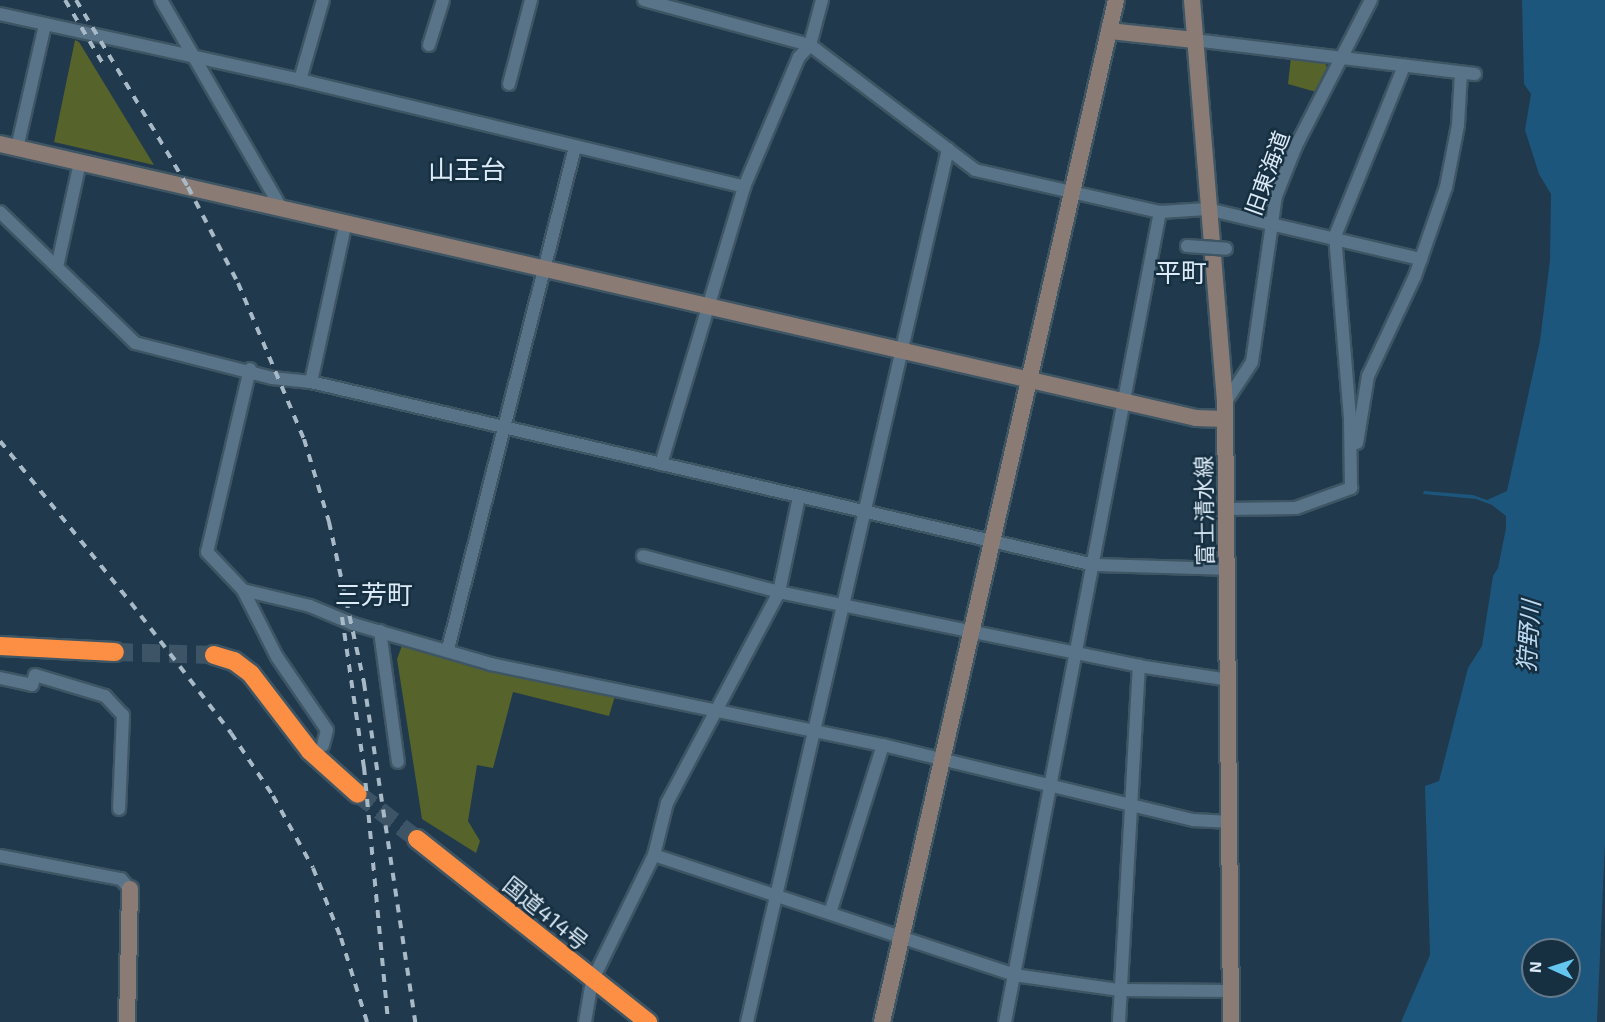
<!DOCTYPE html>
<html>
<head>
<meta charset="utf-8">
<style>
	body { margin:0 }
	#map { position:relative; width:1605px; height:1022px; overflow:hidden; background:#20394c; font-family:"Exo 2","Noto Sans JP",sans-serif }
	div>[style] { position:absolute }
	.green>* { inset:0; background:#56632b }
	.water>* { inset:0; background:#1c567d }
	.highway-tunnel>* { height:18px; margin-top:-9px; transform-origin:0; background:repeating-linear-gradient(90deg,#3c5466 0 18px,transparent 0 27px) }
	.roads { filter:drop-shadow(2px 0 #3e5564) drop-shadow(-2px 0 #3e5564) drop-shadow(0 2px #3e5564) drop-shadow(0 -2px #3e5564) }
	.street>* { height:12px; margin:-6px; padding:0 6px; transform-origin:6px; border-radius:6px; background:#597489 }
	.secondary>* { height:16px; margin:-8px; padding:0 8px; transform-origin:8px; border-radius:8px; background:#8a7c75 }
	.highway>* { height:18px; margin:-9px; padding:0 9px; transform-origin:9px; border-radius:9px; background:#fd8f45 }
	.rail>* { height:4px; margin-top:-2px; transform-origin:0; background:repeating-linear-gradient(90deg,#a8bac7 0 8px,transparent 0 16px) }
	.bridges { filter:drop-shadow(2px 0 #3e5564) drop-shadow(-2px 0 #3e5564) drop-shadow(0 2px #3e5564) drop-shadow(0 -2px #3e5564) }
	.street-bridge>* { height:12px; margin:-6px; padding:0 6px; transform-origin:6px; border-radius:6px; background:#597489 }
	span { translate:-50% -50%; white-space:nowrap; text-align:center; line-height:1.15; -webkit-text-stroke:5px #162f41; paint-order:stroke }
	.street-label { font-size:22px; color:#dcebf7 }
	.water-label { font-size:24px; color:#bbdaf2; font-style:italic }
	.quarter-label { font-size:26px; color:#dcebf7 }
	.north { position:absolute; left:1521px; top:938px; width:60px; height:60px; box-sizing:border-box; background:#162f41; border:2px solid #657a8a; border-radius:50%; rotate:273deg; font-size:16px; font-weight:700; line-height:24px; text-align:center; color:#dcebf7 }
	.north::after { content:''; display:block; margin:auto; width:21px; height:27px; background:#64c5ee; clip-path:polygon(50% 0,100% 100%,50% 72%,0 100%) }
</style>
</head>
<body>
<div id="map">
	<div class="green">
		<i style="clip-path:polygon(75px 40px,79px 42px,154px 165px,54px 142px)"></i>
		<i style="clip-path:polygon(1291px 57px,1324px 61px,1327px 67px,1316px 92px,1288px 84px)"></i>
		<i style="clip-path:polygon(403px 643px,615px 696px,609px 716px,513px 692px,493px 768px,477px 765px,468px 821px,480px 841px,476px 853px,422px 819px,397px 659px)"></i>
	</div>
	<div class="water">
		<i style="clip-path:polygon(evenodd,1522px 0,1605px 0,1605px 843px,1597px 1022px,1401px 1022px,1430px 955px,1425px 786px,1439px 781px,1468px 668px,1482px 646px,1493px 576px,1498px 568px,1506px 528px,1506px 516px,1492px 505px,1476px 499px,1423px 494px,1424px 491px,1473px 495px,1487px 500px,1507px 491px,1540px 341px,1550px 260px,1551px 194px,1539px 174px,1525px 130px,1531px 94px,1524px 84px,1522px 0,1533px 950px,1569px 950px,1569px 986px,1533px 986px,1533px 950px)"></i>
	</div>
	<div class="highway-tunnel">
		<i style="left:115px;top:652px;width:99px;rotate:1.7deg"></i>
		<i style="left:358px;top:794px;width:74px;rotate:37.3deg"></i>
	</div>
	<div class="roads">
		<div class="street">
			<i style="left:161px;top:0;width:240px;rotate:60deg"></i>
			<i style="left:644px;top:0;width:172px;rotate:15.2deg"></i>
			<i style="left:810px;top:45px;width:207px;rotate:37.1deg"></i>
			<i style="left:975px;top:170px;width:190px;rotate:12.8deg"></i>
			<i style="left:1160px;top:212px;width:47px;rotate:-3.7deg"></i>
			<i style="left:1207px;top:209px;width:220px;rotate:13.2deg"></i>
			<i style="left:0;top:14px;width:307px;rotate:12.4deg"></i>
			<i style="left:300px;top:80px;width:457px;rotate:13.5deg"></i>
			<i style="left:1194px;top:40px;width:283px;rotate:6.9deg"></i>
			<i style="left:429px;top:45px;width:47px;rotate:-72.7deg"></i>
			<i style="left:300px;top:80px;width:83px;rotate:-74deg"></i>
			<i style="left:509px;top:84px;width:87px;rotate:-75.3deg"></i>
			<i style="left:17px;top:148px;width:126px;rotate:-77.2deg"></i>
			<i style="left:0;top:212px;width:188px;rotate:44.1deg"></i>
			<i style="left:135px;top:343px;width:141px;rotate:14.3deg"></i>
			<i style="left:272px;top:378px;width:39px;rotate:6deg"></i>
			<i style="left:311px;top:382px;width:804px;rotate:13.15deg"></i>
			<i style="left:1094px;top:565px;width:133px;rotate:1.7deg"></i>
			<i style="left:57px;top:267px;width:107px;rotate:-77.6deg"></i>
			<i style="left:250px;top:369px;width:188px;rotate:103.2deg"></i>
			<i style="left:207px;top:552px;width:52px;rotate:46.5deg"></i>
			<i style="left:243px;top:590px;width:75px;rotate:63.1deg"></i>
			<i style="left:277px;top:657px;width:88px;rotate:55.6deg"></i>
			<i style="left:327px;top:730px;width:16px;rotate:105deg"></i>
			<i style="left:311px;top:382px;width:164px;rotate:-77.7deg"></i>
			<i style="left:1225px;top:403px;width:49px;rotate:-56.6deg"></i>
			<i style="left:1252px;top:362px;width:168px;rotate:-81.8deg"></i>
			<i style="left:1276px;top:196px;width:54px;rotate:-68.2deg"></i>
			<i style="left:1296px;top:146px;width:164px;rotate:-62.8deg"></i>
			<i style="left:1357px;top:443px;width:68px;rotate:-80.7deg"></i>
			<i style="left:1368px;top:376px;width:110px;rotate:-64.8deg"></i>
			<i style="left:1415px;top:276px;width:94px;rotate:-70.8deg"></i>
			<i style="left:1446px;top:187px;width:63px;rotate:-79deg"></i>
			<i style="left:1458px;top:125px;width:52px;rotate:-86.7deg"></i>
			<i style="left:661px;top:464px;width:289px;rotate:-73.3deg"></i>
			<i style="left:744px;top:187px;width:141px;rotate:-67.1deg"></i>
			<i style="left:799px;top:57px;width:16px;rotate:-47deg"></i>
			<i style="left:810px;top:45px;width:47px;rotate:-75.1deg"></i>
			<i style="left:1227px;top:509px;width:69px;rotate:-0.8deg"></i>
			<i style="left:1296px;top:508px;width:59px;rotate:-20deg"></i>
			<i style="left:1351px;top:488px;width:70px;rotate:-90.8deg"></i>
			<i style="left:1350px;top:418px;width:183px;rotate:-94.7deg"></i>
			<i style="left:1335px;top:236px;width:183px;rotate:-67.9deg"></i>
			<i style="left:643px;top:556px;width:141px;rotate:14.8deg"></i>
			<i style="left:779px;top:592px;width:368px;rotate:11.6deg"></i>
			<i style="left:1139px;top:666px;width:91px;rotate:8.8deg"></i>
			<i style="left:243px;top:590px;width:69px;rotate:13.4deg"></i>
			<i style="left:310px;top:606px;width:47px;rotate:22.7deg"></i>
			<i style="left:353px;top:624px;width:144px;rotate:16.2deg"></i>
			<i style="left:491px;top:664px;width:400px;rotate:11.7deg"></i>
			<i style="left:883px;top:745px;width:320px;rotate:13.6deg"></i>
			<i style="left:1194px;top:820px;width:36px;rotate:3deg"></i>
			<i style="left:380px;top:631px;width:132px;rotate:82.2deg"></i>
			<i style="left:448px;top:649px;width:518px;rotate:-75.8deg"></i>
			<i style="left:0;top:678px;width:33px;rotate:12deg"></i>
			<i style="left:32px;top:685px;width:10px;rotate:-73deg"></i>
			<i style="left:35px;top:675px;width:73px;rotate:16.7deg"></i>
			<i style="left:105px;top:696px;width:26px;rotate:47deg"></i>
			<i style="left:123px;top:715px;width:94px;rotate:92.4deg"></i>
			<i style="left:654px;top:855px;width:379px;rotate:18.4deg"></i>
			<i style="left:1014px;top:975px;width:107px;rotate:8.1deg"></i>
			<i style="left:1120px;top:990px;width:110px;rotate:0.5deg"></i>
			<i style="left:0;top:856px;width:123px;rotate:10.8deg"></i>
			<i style="left:121px;top:879px;width:13px;rotate:48deg"></i>
			<i style="left:830px;top:913px;width:176px;rotate:-72.5deg"></i>
			<i style="left:585px;top:1022px;width:42px;rotate:-80.3deg"></i>
			<i style="left:592px;top:981px;width:140px;rotate:-63.8deg"></i>
			<i style="left:654px;top:855px;width:54px;rotate:-76deg"></i>
			<i style="left:667px;top:803px;width:239px;rotate:-62deg"></i>
			<i style="left:779px;top:592px;width:97px;rotate:-78.1deg"></i>
			<i style="left:747px;top:1022px;width:896px;rotate:-77.03deg"></i>
			<i style="left:1005px;top:1022px;width:825px;rotate:-79.17deg"></i>
			<i style="left:1119px;top:1022px;width:357px;rotate:-86.8deg"></i>
		</div>
		<div class="secondary">
			<i style="left:1192px;top:0;width:404px;rotate:85.3deg"></i>
			<i style="left:1225px;top:403px;width:619px;rotate:89.44deg"></i>
			<i style="left:1109px;top:31px;width:85px;rotate:6deg"></i>
			<i style="left:0;top:144px;width:1227px;rotate:12.9deg"></i>
			<i style="left:1196px;top:418px;width:29px;rotate:2deg"></i>
			<i style="left:127px;top:1022px;width:133px;rotate:-88.7deg"></i>
			<i style="left:882px;top:1022px;width:1048px;rotate:-77.1deg"></i>
		</div>
		<div class="highway">
			<i style="left:0;top:646px;width:115px;rotate:3deg"></i>
			<i style="left:214px;top:655px;width:21px;rotate:17deg"></i>
			<i style="left:234px;top:661px;width:21px;rotate:37deg"></i>
			<i style="left:251px;top:674px;width:97px;rotate:52.5deg"></i>
			<i style="left:310px;top:751px;width:64px;rotate:41.9deg"></i>
			<i style="left:417px;top:839px;width:295px;rotate:38.4deg"></i>
		</div>
	</div>
	<div class="rail">
		<i style="left:65px;top:0;width:78px;rotate:59.2deg"></i>
		<i style="left:76px;top:0;width:218px;rotate:59.1deg"></i>
		<i style="left:188px;top:187px;width:108px;rotate:62.5deg"></i>
		<i style="left:238px;top:283px;width:169px;rotate:67.1deg"></i>
		<i style="left:304px;top:439px;width:87px;rotate:73.2deg"></i>
		<i style="left:329px;top:522px;width:165px;rotate:77.7deg"></i>
		<i style="left:364px;top:683px;width:343px;rotate:81.4deg"></i>
		<i style="left:0;top:441px;width:208px;rotate:51deg"></i>
		<i style="left:131px;top:603px;width:164px;rotate:52.4deg"></i>
		<i style="left:231px;top:733px;width:76px;rotate:56.3deg"></i>
		<i style="left:273px;top:796px;width:82px;rotate:60.9deg"></i>
		<i style="left:313px;top:868px;width:75px;rotate:68.2deg"></i>
		<i style="left:341px;top:938px;width:88px;rotate:72.8deg"></i>
		<i style="left:342px;top:617px;width:152px;rotate:81.7deg"></i>
		<i style="left:364px;top:767px;width:256px;rotate:84.6deg"></i>
	</div>
	<div class="bridges">
		<div class="street-bridge">
			<i style="left:1187px;top:246px;width:39px;rotate:4deg"></i>
		</div>
	</div>
	<div class="street-label">
		<span style="left:1267px;top:173px;rotate:-70deg">旧東海道</span>
		<span style="left:1204px;top:511px;rotate:-91deg">富士清水線</span>
		<span style="left:546px;top:913px;rotate:39deg">国道414号</span>
	</div>
	<div class="water-label">
		<span style="left:1528px;top:636px;rotate:-86deg">狩野川</span>
	</div>
	<div class="quarter-label">
		<span style="left:467px;top:169px">山王台</span>
		<span style="left:1181px;top:272px">平町</span>
		<span style="left:374px;top:594px">三芳町</span>
	</div>
	<div class="north">N</div>
</div>
</body>
</html>
